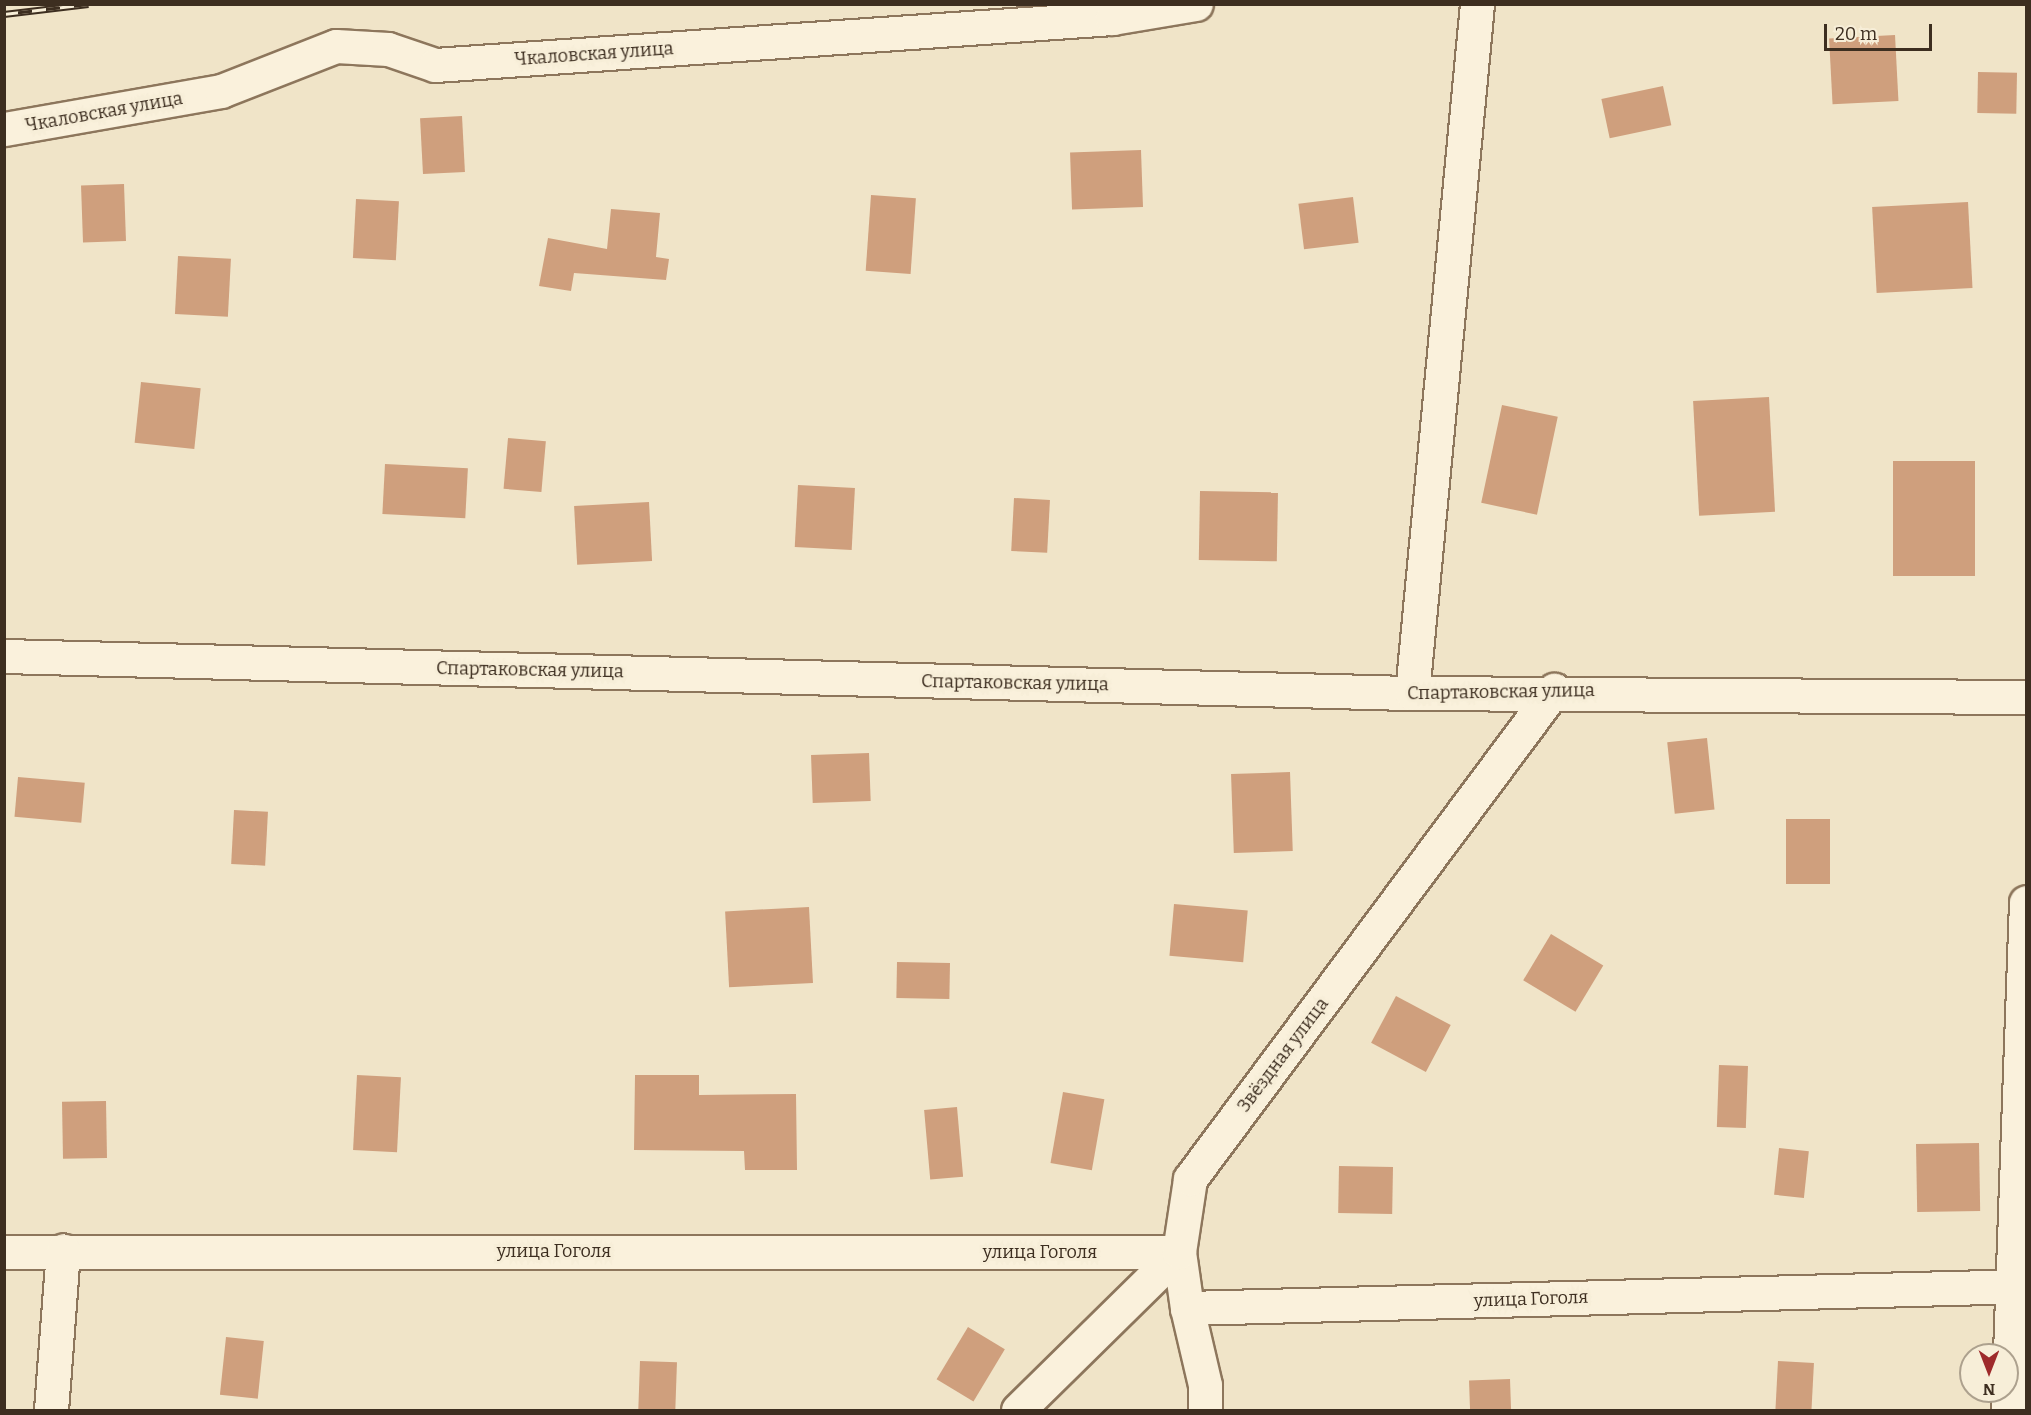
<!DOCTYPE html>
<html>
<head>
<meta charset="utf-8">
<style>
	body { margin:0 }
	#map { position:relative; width:2031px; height:1415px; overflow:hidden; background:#f0e4c8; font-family:Bitter,serif }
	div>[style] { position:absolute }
	.building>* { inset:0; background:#cf9f7d; transform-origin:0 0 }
	.roads { filter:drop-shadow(2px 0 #8d765c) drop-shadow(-2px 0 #8d765c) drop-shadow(0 2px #8d765c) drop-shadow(0 -2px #8d765c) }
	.street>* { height:33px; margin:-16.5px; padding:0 16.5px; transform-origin:16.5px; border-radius:16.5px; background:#faf1dc }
	.rail>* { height:7px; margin-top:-3.5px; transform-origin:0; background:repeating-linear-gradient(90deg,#f7eed8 0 14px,#3d2e20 0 28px); box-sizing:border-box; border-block:2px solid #3d2e20 }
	span { translate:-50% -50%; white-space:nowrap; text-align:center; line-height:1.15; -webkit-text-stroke:6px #f7eed8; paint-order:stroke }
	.street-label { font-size:18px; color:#3d2e20 }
	.frame { position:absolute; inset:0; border:6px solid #3d2e20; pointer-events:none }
	.north { position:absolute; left:1959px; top:1343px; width:60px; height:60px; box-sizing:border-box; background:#f7eed8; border:2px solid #ada18e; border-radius:50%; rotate:180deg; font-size:16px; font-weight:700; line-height:24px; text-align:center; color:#3d2e20 }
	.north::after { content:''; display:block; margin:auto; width:21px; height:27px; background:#9e2a2b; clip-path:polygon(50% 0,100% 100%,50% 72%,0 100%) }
	.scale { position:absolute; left:1824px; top:24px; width:108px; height:27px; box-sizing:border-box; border:3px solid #3d2e20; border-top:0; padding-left:8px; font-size:18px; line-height:21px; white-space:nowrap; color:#3d2e20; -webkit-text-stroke:4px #f7eed8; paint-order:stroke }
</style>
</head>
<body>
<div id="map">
	<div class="building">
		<i style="left:1895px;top:35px;width:66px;height:66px;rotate:87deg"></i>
		<i style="left:1978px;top:72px;width:39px;height:41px;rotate:1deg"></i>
		<i style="left:1663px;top:86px;width:40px;height:63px;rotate:78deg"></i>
		<i style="left:462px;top:116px;width:56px;height:42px;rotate:87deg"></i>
		<i style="left:1141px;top:150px;width:57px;height:71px;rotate:88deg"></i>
		<i style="left:124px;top:184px;width:57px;height:43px;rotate:88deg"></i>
		<i style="left:871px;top:195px;width:45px;height:76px;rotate:4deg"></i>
		<i style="left:1353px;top:197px;width:46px;height:55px;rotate:83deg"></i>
		<i style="left:356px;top:199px;width:43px;height:59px;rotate:3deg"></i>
		<i style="left:1968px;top:202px;width:86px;height:96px;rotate:87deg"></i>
		<i style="clip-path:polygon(611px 209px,660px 213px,656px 257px,669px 259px,666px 280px,574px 273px,571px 291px,539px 286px,548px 238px,607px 249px)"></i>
		<i style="left:178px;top:256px;width:53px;height:58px;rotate:3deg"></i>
		<i style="left:141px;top:382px;width:60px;height:61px;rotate:6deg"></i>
		<i style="left:1769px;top:397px;width:115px;height:76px;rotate:87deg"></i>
		<i style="left:1502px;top:405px;width:57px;height:100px;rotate:12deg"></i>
		<i style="left:508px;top:438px;width:38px;height:51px;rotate:5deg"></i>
		<i style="left:1893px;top:461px;width:82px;height:115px"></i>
		<i style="left:385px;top:464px;width:83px;height:50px;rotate:3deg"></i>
		<i style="left:798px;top:485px;width:57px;height:62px;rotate:3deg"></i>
		<i style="left:1200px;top:491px;width:78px;height:69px;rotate:1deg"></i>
		<i style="left:1014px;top:498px;width:36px;height:53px;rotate:3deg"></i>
		<i style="left:649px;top:502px;width:59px;height:75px;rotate:87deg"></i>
		<i style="left:1707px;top:738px;width:72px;height:40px;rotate:84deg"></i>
		<i style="left:869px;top:753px;width:48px;height:58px;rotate:88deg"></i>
		<i style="left:1290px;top:772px;width:79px;height:59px;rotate:88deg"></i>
		<i style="left:18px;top:777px;width:67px;height:40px;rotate:5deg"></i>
		<i style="left:234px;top:810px;width:34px;height:54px;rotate:3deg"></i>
		<i style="left:1786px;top:819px;width:44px;height:65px"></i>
		<i style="left:1174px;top:904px;width:74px;height:52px;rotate:5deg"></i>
		<i style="left:809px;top:907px;width:76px;height:84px;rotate:87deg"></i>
		<i style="left:1551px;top:934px;width:61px;height:54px;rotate:31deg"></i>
		<i style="left:897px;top:962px;width:53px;height:36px;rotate:1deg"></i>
		<i style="left:1396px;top:996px;width:62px;height:53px;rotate:28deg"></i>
		<i style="left:1719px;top:1065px;width:29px;height:62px;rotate:2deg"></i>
		<i style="left:357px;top:1075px;width:44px;height:75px;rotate:3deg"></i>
		<i style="clip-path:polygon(635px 1075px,699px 1075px,699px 1095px,796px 1094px,797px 1170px,745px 1170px,744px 1151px,634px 1150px)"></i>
		<i style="left:1063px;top:1092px;width:42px;height:72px;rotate:10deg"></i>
		<i style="left:106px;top:1101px;width:57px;height:44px;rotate:89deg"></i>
		<i style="left:957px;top:1107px;width:70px;height:33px;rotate:85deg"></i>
		<i style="left:1979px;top:1143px;width:68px;height:63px;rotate:89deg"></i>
		<i style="left:1779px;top:1148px;width:30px;height:47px;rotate:6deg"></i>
		<i style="left:1339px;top:1166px;width:54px;height:47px;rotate:1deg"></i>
		<i style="left:968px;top:1327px;width:43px;height:61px;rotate:31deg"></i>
		<i style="left:226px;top:1337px;width:38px;height:58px;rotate:6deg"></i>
		<i style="left:640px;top:1361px;width:37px;height:49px;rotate:2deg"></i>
		<i style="left:1778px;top:1361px;width:36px;height:49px;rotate:3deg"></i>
		<i style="left:1510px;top:1379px;width:31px;height:41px;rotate:88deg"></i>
	</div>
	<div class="roads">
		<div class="street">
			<i style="left:4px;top:129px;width:220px;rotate:-9.9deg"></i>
			<i style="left:221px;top:91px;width:123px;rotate:-21.4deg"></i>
			<i style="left:336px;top:46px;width:52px;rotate:3.3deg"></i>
			<i style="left:388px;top:49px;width:50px;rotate:18.8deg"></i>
			<i style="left:435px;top:65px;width:679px;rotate:-3.97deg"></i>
			<i style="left:1112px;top:18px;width:85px;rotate:-9.5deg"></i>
			<i style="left:4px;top:656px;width:1408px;rotate:1.51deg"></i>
			<i style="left:1412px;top:693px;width:614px;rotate:0.37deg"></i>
			<i style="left:1412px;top:693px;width:692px;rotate:-84.61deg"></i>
			<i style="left:4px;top:1252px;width:1175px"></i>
			<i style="left:1179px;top:1252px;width:57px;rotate:81.9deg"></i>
			<i style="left:1187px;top:1308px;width:839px;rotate:-1.5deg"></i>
			<i style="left:1187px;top:1308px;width:79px;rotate:76.8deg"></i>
			<i style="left:1205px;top:1385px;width:25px;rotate:90deg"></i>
			<i style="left:51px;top:1410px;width:160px;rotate:-85.7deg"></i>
			<i style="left:1018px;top:1410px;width:226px;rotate:-44.5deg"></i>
			<i style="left:1179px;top:1252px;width:74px;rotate:-81.4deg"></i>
			<i style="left:1190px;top:1179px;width:610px;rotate:-53.34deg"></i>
			<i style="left:2008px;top:1410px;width:508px;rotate:-87.97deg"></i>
		</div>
	</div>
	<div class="rail">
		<i style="left:4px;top:14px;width:85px;rotate:-6.8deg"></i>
	</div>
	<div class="street-label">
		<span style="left:594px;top:54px;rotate:-4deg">Чкаловская улица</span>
		<span style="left:104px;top:112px;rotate:-10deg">Чкаловская улица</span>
		<span style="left:530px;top:670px;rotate:1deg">Спартаковская улица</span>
		<span style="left:1015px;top:683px;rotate:1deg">Спартаковская улица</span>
		<span style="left:1501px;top:692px;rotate:-1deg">Спартаковская улица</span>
		<span style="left:1283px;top:1055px;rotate:-53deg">Звёздная улица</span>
		<span style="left:554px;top:1251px">улица Гоголя</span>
		<span style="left:1040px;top:1252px">улица Гоголя</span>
		<span style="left:1531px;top:1299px;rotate:-2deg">улица Гоголя</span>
	</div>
	<div class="frame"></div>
	<div class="north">N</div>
	<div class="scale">20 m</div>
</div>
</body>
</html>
